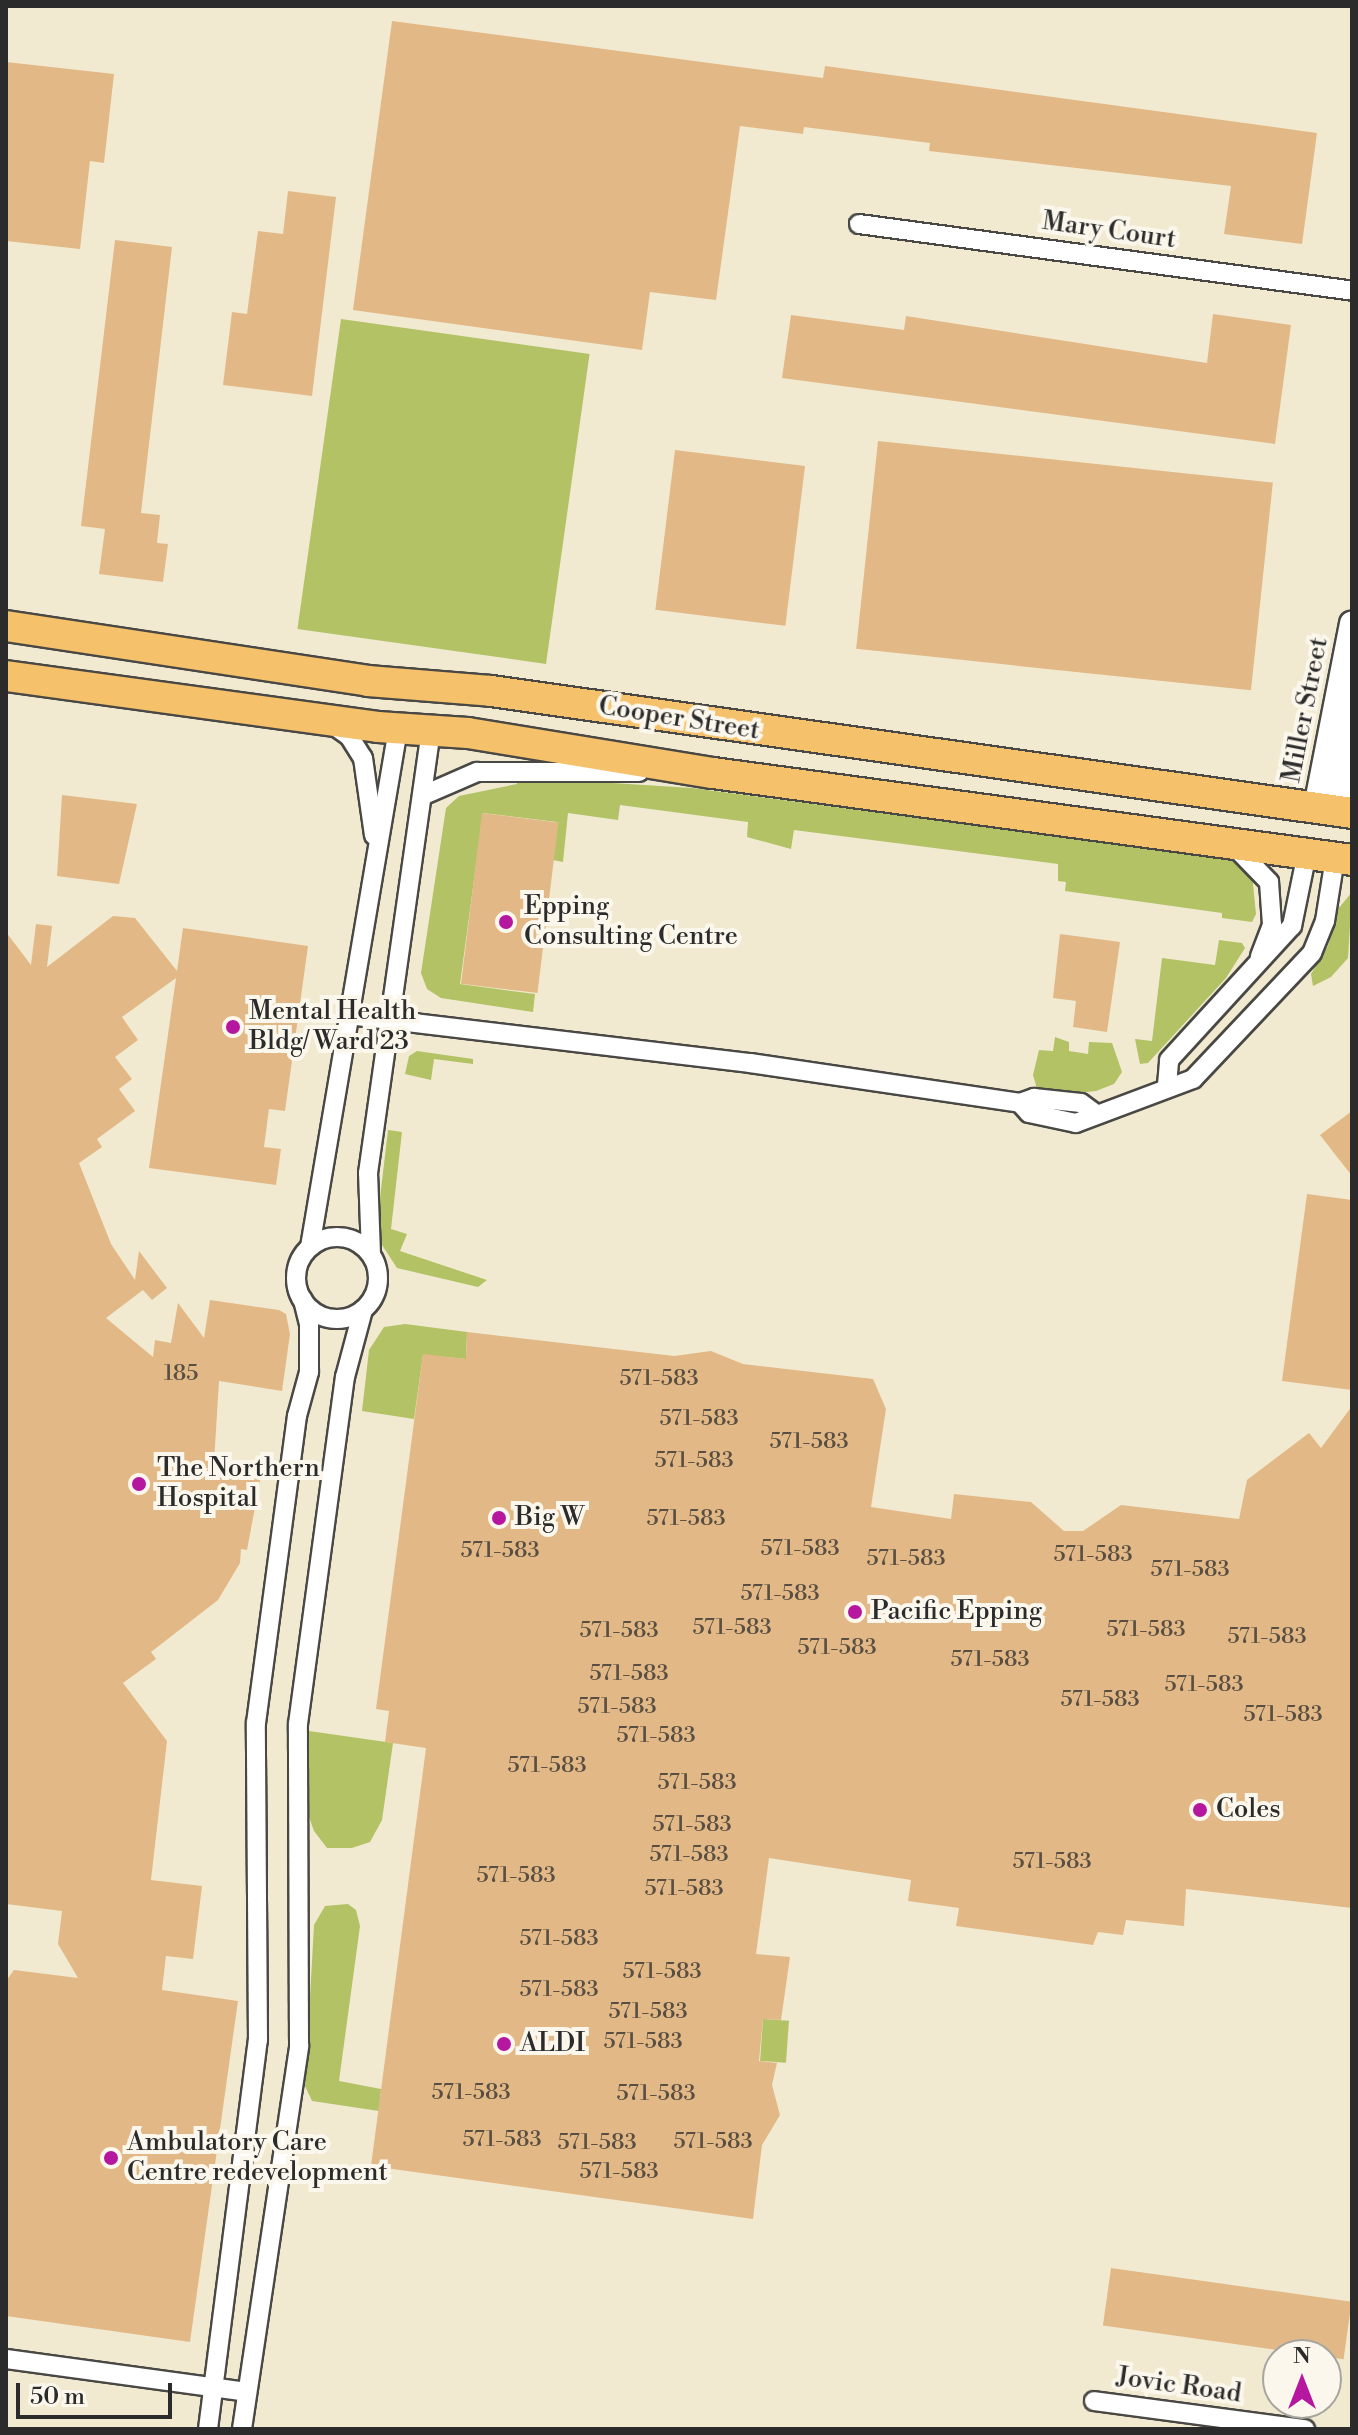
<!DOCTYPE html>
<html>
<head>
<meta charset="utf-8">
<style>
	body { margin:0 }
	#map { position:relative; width:1358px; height:2435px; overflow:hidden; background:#f1ead1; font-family:"Libre Bodoni",serif }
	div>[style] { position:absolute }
	.green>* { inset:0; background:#b2c265; transform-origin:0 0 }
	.building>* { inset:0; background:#e2b986; transform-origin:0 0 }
	.roads { filter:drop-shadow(2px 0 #494844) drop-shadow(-2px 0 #494844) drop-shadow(0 2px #494844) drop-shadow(0 -2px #494844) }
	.minor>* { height:18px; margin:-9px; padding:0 9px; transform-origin:9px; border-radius:9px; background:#fff }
	.minor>.ring { margin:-9px; padding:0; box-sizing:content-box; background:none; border:18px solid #fff; border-radius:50% }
	.tertiary>* { height:24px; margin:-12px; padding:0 12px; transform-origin:12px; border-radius:12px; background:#fff }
	.primary>* { height:30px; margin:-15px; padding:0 15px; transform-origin:15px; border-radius:15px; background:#f5c16b }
	.dots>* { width:22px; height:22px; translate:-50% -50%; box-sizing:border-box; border:4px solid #fbf7ec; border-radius:50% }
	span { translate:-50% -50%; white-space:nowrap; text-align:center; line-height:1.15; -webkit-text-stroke:8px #fbf7ec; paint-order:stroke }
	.number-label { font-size:22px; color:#594e42 }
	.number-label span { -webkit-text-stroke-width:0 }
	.street-label { font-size:26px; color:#2b2b2b }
	.poi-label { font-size:26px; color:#2b2b2b }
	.left { translate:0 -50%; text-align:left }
	.frame { position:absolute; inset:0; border:8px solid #2b2b2b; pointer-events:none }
	.north { position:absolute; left:1262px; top:2339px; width:80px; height:80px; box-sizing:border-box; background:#fbf7ec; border:2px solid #a8a59f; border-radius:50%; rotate:0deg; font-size:22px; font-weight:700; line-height:32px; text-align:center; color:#2b2b2b }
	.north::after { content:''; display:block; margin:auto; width:28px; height:36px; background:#b5179e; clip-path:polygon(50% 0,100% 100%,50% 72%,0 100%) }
	.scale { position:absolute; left:16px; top:2383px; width:156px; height:36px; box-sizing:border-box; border:4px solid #2b2b2b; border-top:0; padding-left:10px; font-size:24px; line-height:28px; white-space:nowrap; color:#2b2b2b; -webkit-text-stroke:6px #fbf7ec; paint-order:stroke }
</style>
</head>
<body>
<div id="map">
	<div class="green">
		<i style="left:341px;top:319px;width:251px;height:313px;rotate:8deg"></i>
		<i style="clip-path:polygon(517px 777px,692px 788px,1235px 860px,1252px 874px,1256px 914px,1252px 922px,1222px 918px,1222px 913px,1065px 891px,1066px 882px,1058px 881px,1058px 864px,794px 830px,791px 849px,747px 837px,748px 822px,620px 805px,618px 820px,568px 813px,563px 862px,553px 860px,557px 822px,483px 813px,460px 984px,535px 994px,533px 1012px,441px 998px,427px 989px,421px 973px,446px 808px,459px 796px,517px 784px)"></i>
		<i style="clip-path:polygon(1352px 892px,1348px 958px,1331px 977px,1313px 986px,1311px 974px,1328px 946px,1338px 909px)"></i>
		<i style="clip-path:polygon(1219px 940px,1242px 943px,1245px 948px,1226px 978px,1148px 1063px,1140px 1064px,1135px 1039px,1152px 1041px,1162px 958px,1215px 965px)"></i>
		<i style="clip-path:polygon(1055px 1037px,1069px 1042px,1069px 1051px,1088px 1054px,1089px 1042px,1112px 1043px,1122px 1072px,1114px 1084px,1096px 1091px,1067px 1094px,1037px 1089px,1033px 1075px,1039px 1050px,1053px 1051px)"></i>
		<i style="clip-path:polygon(417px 1051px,473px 1059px,473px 1064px,434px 1059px,431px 1080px,405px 1074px,409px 1056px)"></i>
		<i style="clip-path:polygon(388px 1130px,402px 1132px,391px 1229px,407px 1234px,400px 1251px,487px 1280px,478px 1287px,397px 1268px,382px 1245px,378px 1215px)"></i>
		<i style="clip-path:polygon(405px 1324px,467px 1332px,466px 1359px,423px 1355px,414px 1419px,362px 1411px,369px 1350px,384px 1327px)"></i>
		<i style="clip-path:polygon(309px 1731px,393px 1743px,382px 1820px,370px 1842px,352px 1848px,327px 1848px,314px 1831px,304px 1803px)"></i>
		<i style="clip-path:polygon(348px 1904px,356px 1910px,360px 1926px,339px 2081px,381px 2089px,379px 2111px,312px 2101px,305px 2086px,314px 1925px,325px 1906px)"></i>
		<i style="left:763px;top:2019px;width:26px;height:42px;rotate:4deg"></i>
	</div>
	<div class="building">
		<i style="clip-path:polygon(392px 21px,823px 78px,825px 66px,1317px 133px,1302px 244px,1224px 234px,1231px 186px,929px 151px,930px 143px,804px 127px,803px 134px,740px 126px,716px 300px,650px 292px,642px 350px,353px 310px)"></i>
		<i style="clip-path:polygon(6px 62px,114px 74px,104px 163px,90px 161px,80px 249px,6px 241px)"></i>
		<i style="clip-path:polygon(288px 191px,336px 197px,312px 396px,223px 385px,232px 312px,247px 314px,258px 231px,283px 234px)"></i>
		<i style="clip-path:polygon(115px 240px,172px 247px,141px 513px,160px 515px,157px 543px,168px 544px,163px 582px,99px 574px,105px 529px,81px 526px)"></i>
		<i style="clip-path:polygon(1213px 314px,1291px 325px,1275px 444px,782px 378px,791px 315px,904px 330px,906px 316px,1207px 363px)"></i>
		<i style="left:878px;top:441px;width:397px;height:209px;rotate:6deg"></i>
		<i style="left:675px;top:450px;width:131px;height:161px;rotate:7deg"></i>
		<i style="clip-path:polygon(62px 795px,137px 804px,119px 884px,57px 876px)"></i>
		<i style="left:482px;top:813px;width:77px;height:172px;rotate:7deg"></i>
		<i style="clip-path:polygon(113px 916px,135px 918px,177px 971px,183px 928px,308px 946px,285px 1111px,269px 1109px,264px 1147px,281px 1149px,276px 1185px,149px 1168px,176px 978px,122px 1017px,138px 1040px,115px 1057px,132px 1079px,119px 1089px,135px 1111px,97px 1139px,102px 1147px,79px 1163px,111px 1244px,135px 1280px,139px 1251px,167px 1288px,152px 1300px,143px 1290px,106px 1318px,153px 1357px,155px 1340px,171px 1343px,178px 1303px,204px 1338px,210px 1300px,279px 1310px,286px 1314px,290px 1334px,282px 1391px,219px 1381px,214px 1463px,262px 1470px,247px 1550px,241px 1549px,240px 1563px,218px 1600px,151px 1652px,156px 1659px,123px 1683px,167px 1741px,151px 1880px,202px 1886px,193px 1959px,166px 1956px,162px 1990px,238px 2001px,190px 2342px,6px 2316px,6px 1981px,14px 1970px,78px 1978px,58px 1944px,62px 1911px,6px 1904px,6px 932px,31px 965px,36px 924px,52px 926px,47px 967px)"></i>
		<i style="clip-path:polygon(1060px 934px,1120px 942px,1107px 1032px,1073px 1027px,1076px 1001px,1053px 998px)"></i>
		<i style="clip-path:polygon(1352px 1111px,1352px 1176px,1320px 1135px)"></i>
		<i style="clip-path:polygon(1307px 1194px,1352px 1200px,1352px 1390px,1282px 1381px)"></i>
		<i style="clip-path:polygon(467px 1332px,674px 1356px,711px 1351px,743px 1364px,873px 1379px,886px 1409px,871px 1507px,951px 1519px,954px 1494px,1031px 1502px,1064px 1531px,1083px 1531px,1121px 1505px,1239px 1519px,1247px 1480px,1309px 1433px,1321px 1448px,1352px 1406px,1352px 1908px,1186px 1889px,1184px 1926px,1126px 1920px,1123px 1935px,1098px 1932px,1093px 1945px,956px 1926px,959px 1908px,908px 1901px,911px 1880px,769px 1858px,756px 1954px,790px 1957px,781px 2020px,763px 2019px,759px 2061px,777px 2063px,772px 2085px,780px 2115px,762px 2145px,753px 2219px,371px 2166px,426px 1748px,385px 1742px,389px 1711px,376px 1709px,423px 1354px,466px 1359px)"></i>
		<i style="left:1111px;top:2268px;width:243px;height:58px;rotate:8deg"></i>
	</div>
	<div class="roads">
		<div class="minor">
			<i style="left:859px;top:224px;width:498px;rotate:7.7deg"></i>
			<i style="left:333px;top:725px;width:19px;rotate:35deg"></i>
			<i style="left:349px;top:736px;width:26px;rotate:58deg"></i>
			<i style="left:363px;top:758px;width:78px;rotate:81.9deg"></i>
			<i style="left:424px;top:795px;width:58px;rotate:-23.5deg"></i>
			<i style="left:477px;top:772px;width:162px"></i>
			<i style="left:1235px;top:847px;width:49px;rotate:45.8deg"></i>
			<i style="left:1269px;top:882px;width:43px;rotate:86deg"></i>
			<i style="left:1272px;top:925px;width:34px;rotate:111deg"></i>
			<i style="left:347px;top:1015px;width:406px;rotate:6.8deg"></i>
			<i style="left:750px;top:1063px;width:273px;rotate:8.4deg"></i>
			<i style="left:1020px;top:1103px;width:15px;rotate:-20deg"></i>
			<i style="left:1034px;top:1098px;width:47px;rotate:6.1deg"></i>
			<i style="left:1081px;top:1103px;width:19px;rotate:36deg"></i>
			<i style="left:1167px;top:1085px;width:25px;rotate:-85deg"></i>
			<i style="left:1169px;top:1060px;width:182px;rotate:-47.5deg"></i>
			<i style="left:1292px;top:926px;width:75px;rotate:-78.4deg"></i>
			<i style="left:1020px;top:1103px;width:13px;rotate:48deg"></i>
			<i style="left:1029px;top:1113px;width:48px;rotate:12deg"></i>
			<i style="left:1076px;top:1123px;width:125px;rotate:-20.6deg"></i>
			<i style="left:1193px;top:1079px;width:173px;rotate:-46.6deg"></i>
			<i style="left:1312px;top:953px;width:35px;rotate:-68deg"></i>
			<i style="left:1325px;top:921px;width:64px;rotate:-81deg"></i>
			<i class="ring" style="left:296px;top:1237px;width:64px;height:64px"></i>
			<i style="left:310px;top:1247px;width:525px;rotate:-80.36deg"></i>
			<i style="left:371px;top:1254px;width:81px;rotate:-92.1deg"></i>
			<i style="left:368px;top:1173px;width:446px;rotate:-81.9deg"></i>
			<i style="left:6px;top:2359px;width:243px;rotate:7.8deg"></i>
			<i style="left:1094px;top:2401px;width:213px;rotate:7.6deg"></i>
			<i style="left:208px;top:2429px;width:392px;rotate:-82.7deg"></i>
			<i style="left:258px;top:2040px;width:317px;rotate:-90.4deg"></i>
			<i style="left:256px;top:1723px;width:310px;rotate:-82.4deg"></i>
			<i style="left:297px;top:1416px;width:46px;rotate:-74.7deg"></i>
			<i style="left:309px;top:1372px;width:48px;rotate:-90deg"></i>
			<i style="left:309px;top:1324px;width:25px;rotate:-104deg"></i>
			<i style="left:242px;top:2429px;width:387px;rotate:-81.5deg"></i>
			<i style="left:299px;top:2046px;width:322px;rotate:-90.2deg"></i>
			<i style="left:298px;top:1724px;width:350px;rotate:-82.3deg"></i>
			<i style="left:345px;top:1377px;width:69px;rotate:-75deg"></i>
		</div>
		<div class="tertiary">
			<i style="left:1316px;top:807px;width:187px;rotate:-78.9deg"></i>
			<i style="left:1341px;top:812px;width:108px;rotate:-86.3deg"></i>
		</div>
		<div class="primary">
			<i style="left:6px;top:626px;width:366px;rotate:8.6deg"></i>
			<i style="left:368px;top:681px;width:123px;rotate:4.6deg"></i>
			<i style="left:491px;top:691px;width:870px;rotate:8.06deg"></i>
			<i style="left:6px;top:676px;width:375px;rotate:7.8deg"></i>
			<i style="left:378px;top:727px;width:90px;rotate:3.8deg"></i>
			<i style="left:468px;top:733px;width:248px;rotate:9.3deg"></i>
			<i style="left:713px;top:773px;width:645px;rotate:7.75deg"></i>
		</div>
	</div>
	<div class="dots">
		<i style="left:506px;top:922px;background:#b5179e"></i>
		<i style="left:233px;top:1027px;background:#b5179e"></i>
		<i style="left:139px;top:1484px;background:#b5179e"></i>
		<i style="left:499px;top:1518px;background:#b5179e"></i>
		<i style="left:855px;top:1612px;background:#b5179e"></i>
		<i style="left:1200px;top:1810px;background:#b5179e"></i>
		<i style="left:504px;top:2044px;background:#b5179e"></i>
		<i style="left:111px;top:2158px;background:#b5179e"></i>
	</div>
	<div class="number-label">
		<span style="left:181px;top:1374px">185</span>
		<span style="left:659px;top:1379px">571-583</span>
		<span style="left:699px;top:1419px">571-583</span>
		<span style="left:809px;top:1442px">571-583</span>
		<span style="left:694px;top:1461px">571-583</span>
		<span style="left:686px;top:1519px">571-583</span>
		<span style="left:800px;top:1549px">571-583</span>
		<span style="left:500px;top:1551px">571-583</span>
		<span style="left:1093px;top:1555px">571-583</span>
		<span style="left:906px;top:1559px">571-583</span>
		<span style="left:1190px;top:1570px">571-583</span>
		<span style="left:780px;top:1594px">571-583</span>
		<span style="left:732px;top:1628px">571-583</span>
		<span style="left:1146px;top:1630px">571-583</span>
		<span style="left:619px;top:1631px">571-583</span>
		<span style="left:1267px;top:1637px">571-583</span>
		<span style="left:837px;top:1648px">571-583</span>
		<span style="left:990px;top:1660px">571-583</span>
		<span style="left:629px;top:1674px">571-583</span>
		<span style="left:1204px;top:1685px">571-583</span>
		<span style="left:1100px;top:1700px">571-583</span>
		<span style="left:617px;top:1707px">571-583</span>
		<span style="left:1283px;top:1715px">571-583</span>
		<span style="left:656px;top:1736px">571-583</span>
		<span style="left:547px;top:1766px">571-583</span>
		<span style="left:697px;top:1783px">571-583</span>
		<span style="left:692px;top:1825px">571-583</span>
		<span style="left:689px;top:1855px">571-583</span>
		<span style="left:1052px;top:1862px">571-583</span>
		<span style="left:516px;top:1876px">571-583</span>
		<span style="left:684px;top:1889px">571-583</span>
		<span style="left:559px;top:1939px">571-583</span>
		<span style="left:662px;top:1972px">571-583</span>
		<span style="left:559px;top:1990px">571-583</span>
		<span style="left:648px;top:2012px">571-583</span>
		<span style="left:643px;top:2042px">571-583</span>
		<span style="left:471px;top:2093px">571-583</span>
		<span style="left:656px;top:2094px">571-583</span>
		<span style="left:502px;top:2140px">571-583</span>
		<span style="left:713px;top:2142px">571-583</span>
		<span style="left:597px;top:2143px">571-583</span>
		<span style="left:619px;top:2172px">571-583</span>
	</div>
	<div class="street-label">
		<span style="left:1109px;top:231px;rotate:8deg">Mary Court</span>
		<span style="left:1306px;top:710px;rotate:-79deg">Miller Street</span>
		<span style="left:679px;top:719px;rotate:9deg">Cooper Street</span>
		<span style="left:1179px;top:2386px;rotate:8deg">Jovic Road</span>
	</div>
	<div class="poi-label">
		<span class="left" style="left:524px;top:922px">Epping<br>Consulting Centre</span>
		<span class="left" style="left:249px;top:1027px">Mental Health<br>Bldg/ Ward 23</span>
		<span class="left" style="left:157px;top:1484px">The Northern<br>Hospital</span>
		<span class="left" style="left:515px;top:1518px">Big W</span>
		<span class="left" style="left:871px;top:1612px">Pacific Epping</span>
		<span class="left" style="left:1216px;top:1810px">Coles</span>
		<span class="left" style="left:520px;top:2044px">ALDI</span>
		<span class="left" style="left:127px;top:2158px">Ambulatory Care<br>Centre redevelopment</span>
	</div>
	<div class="frame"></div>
	<div class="north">N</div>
	<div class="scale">50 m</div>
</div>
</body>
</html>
